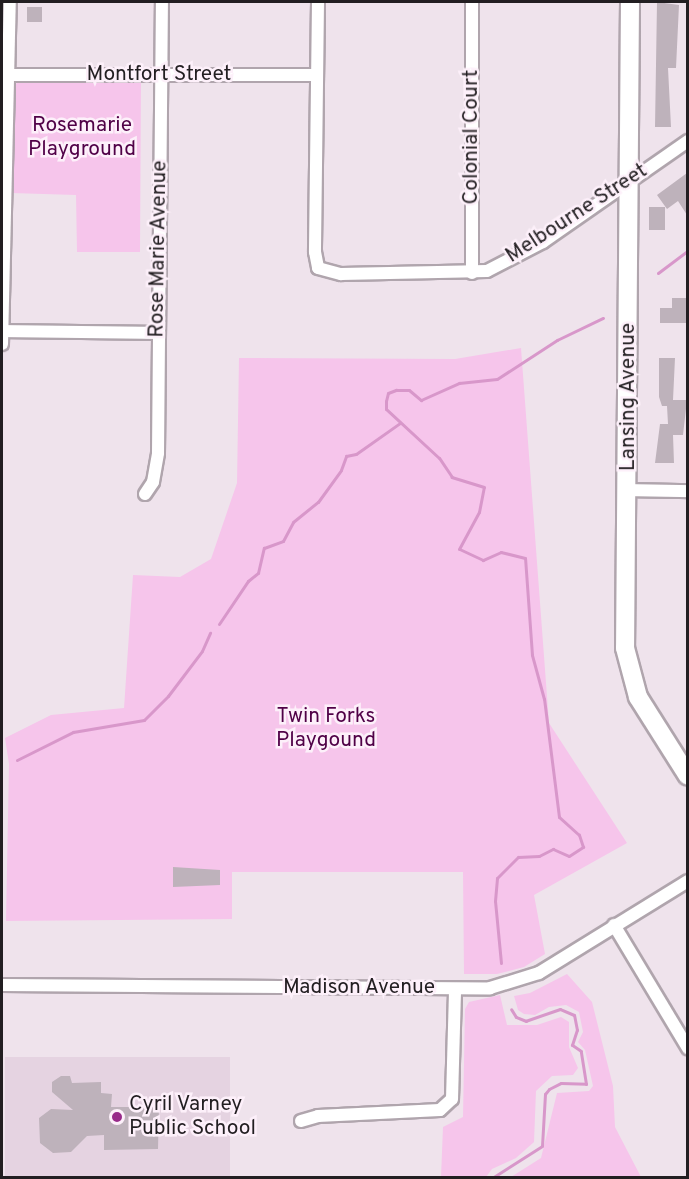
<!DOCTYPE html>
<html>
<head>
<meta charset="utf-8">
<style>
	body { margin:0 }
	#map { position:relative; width:689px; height:1179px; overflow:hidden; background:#efe3ec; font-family:Overpass,sans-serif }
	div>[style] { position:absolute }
	.built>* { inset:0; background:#e5d3e1; transform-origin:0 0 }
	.green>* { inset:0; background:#f6c5eb }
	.stream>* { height:3px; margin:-1.5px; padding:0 1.5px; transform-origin:1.5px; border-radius:1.5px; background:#d897ca }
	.building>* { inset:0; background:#beb2bb; transform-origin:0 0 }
	.roads { filter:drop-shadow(2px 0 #b0a5ad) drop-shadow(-2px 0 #b0a5ad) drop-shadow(0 2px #b0a5ad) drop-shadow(0 -2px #b0a5ad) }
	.street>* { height:12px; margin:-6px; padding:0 6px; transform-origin:6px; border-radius:6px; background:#fff }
	.secondary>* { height:18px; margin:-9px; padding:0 9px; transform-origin:9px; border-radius:9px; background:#fff }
	.dots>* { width:16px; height:16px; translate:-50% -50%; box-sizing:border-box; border:3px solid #fdf0fa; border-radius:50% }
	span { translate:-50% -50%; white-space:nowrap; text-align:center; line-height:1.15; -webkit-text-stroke:5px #fdf0fa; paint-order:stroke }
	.street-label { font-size:21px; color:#221e21 }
	.park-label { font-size:21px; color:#500147 }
	.poi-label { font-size:21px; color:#221e21 }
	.left { translate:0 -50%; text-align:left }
	.frame { position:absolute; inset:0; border:3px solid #221e21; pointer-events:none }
</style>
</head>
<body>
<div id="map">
	<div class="built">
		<i style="left:5px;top:1057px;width:225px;height:121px"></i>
	</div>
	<div class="green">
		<i style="clip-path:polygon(141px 79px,140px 252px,77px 252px,76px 195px,11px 193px,12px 88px,20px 80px)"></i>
		<i style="clip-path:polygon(521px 348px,549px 723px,627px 843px,534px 895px,545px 954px,524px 967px,497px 974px,464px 974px,463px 872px,232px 872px,232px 919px,6px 921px,9px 764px,5px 738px,51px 715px,124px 708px,133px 575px,180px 577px,211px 559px,237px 483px,239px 358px,455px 359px)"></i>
		<i style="clip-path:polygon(567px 974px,592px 1002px,613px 1086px,615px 1127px,641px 1177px,511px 1177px,541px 1158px,557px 1093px,589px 1091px,593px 1086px,585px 1050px,578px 1042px,583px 1032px,579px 1012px,566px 1005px,549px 1007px,535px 1015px,524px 1014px,518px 1010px,514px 996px,530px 993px)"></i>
		<i style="clip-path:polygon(500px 995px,507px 1025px,537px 1025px,561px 1017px,569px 1022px,569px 1047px,578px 1068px,573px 1075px,552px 1076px,536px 1091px,534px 1142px,516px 1158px,492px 1169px,486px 1177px,441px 1177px,443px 1127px,463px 1117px,465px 1009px,469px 1002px)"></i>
	</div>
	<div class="stream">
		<i style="left:658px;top:273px;width:38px;rotate:-37deg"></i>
		<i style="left:219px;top:624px;width:52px;rotate:-56deg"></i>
		<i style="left:248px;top:581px;width:13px;rotate:-39deg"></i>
		<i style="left:258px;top:573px;width:26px;rotate:-77deg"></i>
		<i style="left:264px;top:548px;width:20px;rotate:-20deg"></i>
		<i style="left:283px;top:541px;width:21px;rotate:-62deg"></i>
		<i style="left:293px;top:522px;width:32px;rotate:-39deg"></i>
		<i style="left:318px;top:502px;width:39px;rotate:-54deg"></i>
		<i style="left:341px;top:470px;width:15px;rotate:-70deg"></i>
		<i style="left:346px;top:456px;width:10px;rotate:-11deg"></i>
		<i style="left:356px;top:454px;width:54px;rotate:-35.2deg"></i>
		<i style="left:17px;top:760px;width:63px;rotate:-26.6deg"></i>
		<i style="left:73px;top:732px;width:72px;rotate:-9.6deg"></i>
		<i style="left:144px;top:720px;width:34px;rotate:-45deg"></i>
		<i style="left:168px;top:696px;width:56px;rotate:-52.9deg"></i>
		<i style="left:202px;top:651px;width:20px;rotate:-66deg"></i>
		<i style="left:501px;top:963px;width:62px;rotate:-95.5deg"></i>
		<i style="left:495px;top:901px;width:23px;rotate:-85deg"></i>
		<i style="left:497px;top:878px;width:30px;rotate:-45deg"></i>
		<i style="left:518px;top:857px;width:21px;rotate:-3deg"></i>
		<i style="left:539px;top:856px;width:16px;rotate:-27deg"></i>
		<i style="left:553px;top:849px;width:17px;rotate:24deg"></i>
		<i style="left:569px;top:856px;width:17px;rotate:-33deg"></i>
		<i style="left:583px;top:847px;width:13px;rotate:-108deg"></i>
		<i style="left:579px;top:835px;width:27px;rotate:-138deg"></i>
		<i style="left:559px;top:817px;width:119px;rotate:-97.2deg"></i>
		<i style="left:544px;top:699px;width:46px;rotate:-105.3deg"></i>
		<i style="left:532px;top:655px;width:97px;rotate:-94.1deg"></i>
		<i style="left:525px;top:558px;width:25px;rotate:-166deg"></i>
		<i style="left:501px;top:552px;width:20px;rotate:156deg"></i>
		<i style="left:483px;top:560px;width:26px;rotate:-155deg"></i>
		<i style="left:459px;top:549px;width:42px;rotate:-61.6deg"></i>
		<i style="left:479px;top:512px;width:25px;rotate:-79deg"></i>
		<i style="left:484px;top:487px;width:34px;rotate:-163deg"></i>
		<i style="left:452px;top:477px;width:23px;rotate:-124deg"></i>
		<i style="left:439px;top:458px;width:72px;rotate:-137.2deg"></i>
		<i style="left:386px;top:409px;width:8px;rotate:-90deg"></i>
		<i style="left:386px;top:401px;width:8px;rotate:-76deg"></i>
		<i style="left:388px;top:393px;width:9px;rotate:-21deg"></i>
		<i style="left:396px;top:390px;width:13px"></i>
		<i style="left:409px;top:390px;width:16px;rotate:40deg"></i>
		<i style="left:421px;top:400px;width:42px;rotate:-24.1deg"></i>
		<i style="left:459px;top:383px;width:38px;rotate:-6deg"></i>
		<i style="left:497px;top:379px;width:72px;rotate:-33deg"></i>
		<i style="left:557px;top:340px;width:51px;rotate:-25.6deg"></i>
		<i style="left:492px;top:1178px;width:59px;rotate:-32.6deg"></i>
		<i style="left:542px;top:1146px;width:52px;rotate:-86.7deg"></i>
		<i style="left:545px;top:1094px;width:6px;rotate:-51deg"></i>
		<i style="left:549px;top:1089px;width:13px;rotate:-27deg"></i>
		<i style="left:561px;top:1083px;width:25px;rotate:2deg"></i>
		<i style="left:586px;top:1084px;width:33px;rotate:-99deg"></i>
		<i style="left:581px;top:1051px;width:11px;rotate:-146deg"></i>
		<i style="left:572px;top:1045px;width:16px;rotate:-72deg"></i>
		<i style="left:577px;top:1030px;width:15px;rotate:-101deg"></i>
		<i style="left:574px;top:1015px;width:15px;rotate:-157deg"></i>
		<i style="left:560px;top:1009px;width:36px;rotate:161deg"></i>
		<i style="left:526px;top:1021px;width:11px;rotate:-158deg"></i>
		<i style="left:516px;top:1017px;width:9px;rotate:-122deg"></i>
	</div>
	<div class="building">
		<i style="clip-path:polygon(657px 2px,679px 5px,676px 68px,668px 68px,671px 127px,655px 127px)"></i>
		<i style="left:27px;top:7px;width:15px;height:15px"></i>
		<i style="clip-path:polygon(687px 173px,687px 215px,678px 201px,667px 209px,657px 195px)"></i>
		<i style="left:649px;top:207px;width:16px;height:23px"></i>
		<i style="clip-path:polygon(672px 298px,687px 298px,687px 323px,660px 323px,660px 308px,672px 308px)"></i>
		<i style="clip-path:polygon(659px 358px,675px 358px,673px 400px,687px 400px,683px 435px,673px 435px,674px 463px,655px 463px,660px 424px,668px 424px,667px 406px,662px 406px,659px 397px)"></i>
		<i style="clip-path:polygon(173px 867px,220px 870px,220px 885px,173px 887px)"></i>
		<i style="clip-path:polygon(61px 1076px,70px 1076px,72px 1083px,101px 1082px,101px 1093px,112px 1094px,111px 1107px,159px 1107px,158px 1149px,104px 1150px,104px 1135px,87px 1136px,71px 1152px,53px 1153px,40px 1143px,39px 1118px,51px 1109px,73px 1110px,52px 1092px,52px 1082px)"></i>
	</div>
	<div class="roads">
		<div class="street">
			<i style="left:318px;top:2px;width:250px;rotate:90.7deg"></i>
			<i style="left:315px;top:252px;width:16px;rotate:79deg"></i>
			<i style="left:318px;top:268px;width:24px;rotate:15deg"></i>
			<i style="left:341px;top:274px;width:146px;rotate:-1.2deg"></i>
			<i style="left:487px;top:271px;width:63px;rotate:-27.4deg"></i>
			<i style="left:543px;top:242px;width:177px;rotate:-34.9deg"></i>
			<i style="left:3px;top:75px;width:313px"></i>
			<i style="left:472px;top:273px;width:271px;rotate:-90deg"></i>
			<i style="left:3px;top:331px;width:155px;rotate:0.7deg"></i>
			<i style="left:2px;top:344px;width:342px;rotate:-88.7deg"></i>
			<i style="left:629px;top:490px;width:59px;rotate:1deg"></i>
			<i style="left:145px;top:494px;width:14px;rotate:-56deg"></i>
			<i style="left:153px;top:482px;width:29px;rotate:-80deg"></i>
			<i style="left:158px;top:453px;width:451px;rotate:-89.5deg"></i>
			<i style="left:614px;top:925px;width:144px;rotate:59deg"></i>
			<i style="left:2px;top:985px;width:488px;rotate:0.4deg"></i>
			<i style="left:490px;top:988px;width:51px;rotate:-17deg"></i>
			<i style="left:539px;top:973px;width:175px;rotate:-31.7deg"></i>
			<i style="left:301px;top:1121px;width:18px;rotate:-16deg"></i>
			<i style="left:318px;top:1116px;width:122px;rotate:-2.8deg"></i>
			<i style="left:440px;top:1110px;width:16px;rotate:-43deg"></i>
			<i style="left:452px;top:1099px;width:110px;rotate:-88.4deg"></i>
		</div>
		<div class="secondary">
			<i style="left:630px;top:2px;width:646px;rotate:90.44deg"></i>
			<i style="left:625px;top:648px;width:51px;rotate:75.1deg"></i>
			<i style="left:638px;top:697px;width:93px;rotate:57.7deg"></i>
		</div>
	</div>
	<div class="dots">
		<i style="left:117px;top:1117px;background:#982989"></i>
	</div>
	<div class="street-label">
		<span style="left:159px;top:75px">Montfort Street</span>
		<span style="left:472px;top:137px;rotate:-90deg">Colonial Court</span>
		<span style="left:577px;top:214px;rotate:-33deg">Melbourne Street</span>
		<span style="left:159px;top:249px;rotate:-89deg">Rose Marie Avenue</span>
		<span style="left:629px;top:397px;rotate:-90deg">Lansing Avenue</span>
		<span style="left:359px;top:988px">Madison Avenue</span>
	</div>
	<div class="park-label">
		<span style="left:82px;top:138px">Rosemarie<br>Playground</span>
		<span style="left:326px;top:729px">Twin Forks<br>Playgound</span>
	</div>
	<div class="poi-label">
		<span class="left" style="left:129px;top:1117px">Cyril Varney<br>Public School</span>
	</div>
	<div class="frame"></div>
</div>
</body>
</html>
